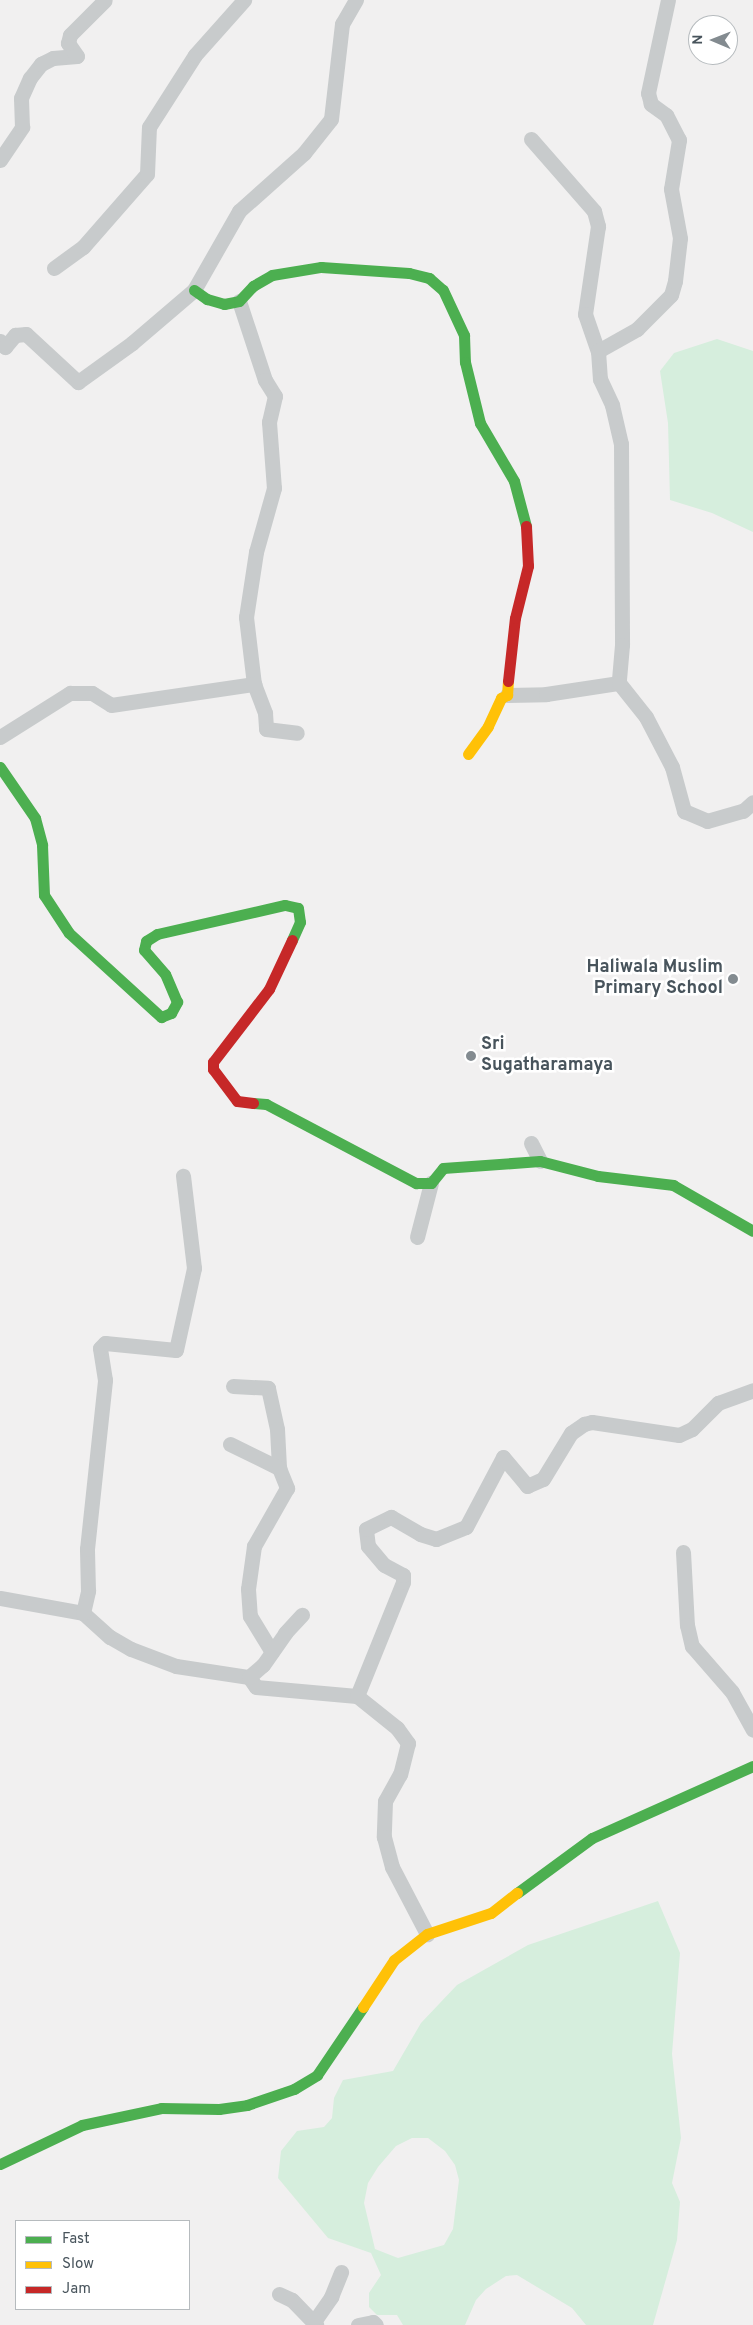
<!DOCTYPE html>
<html>
<head>
<meta charset="utf-8">
<style>
	body { margin:0 }
	#map { position:relative; width:753px; height:2325px; overflow:hidden; background:#f1f0f0; font-family:Overpass,sans-serif }
	div>[style] { position:absolute }
	.green>* { inset:0; background:#d6eedd }
	.street>* { height:15px; margin:-7.5px; padding:0 7.5px; transform-origin:7.5px; border-radius:7.5px; background:#c8cbcc }
	.fast>* { height:11px; margin:-5.5px; padding:0 5.5px; transform-origin:5.5px; border-radius:5.5px; background:#4caf50 }
	.slow>* { height:11px; margin:-5.5px; padding:0 5.5px; transform-origin:5.5px; border-radius:5.5px; background:#ffc107 }
	.jam>* { height:11px; margin:-5.5px; padding:0 5.5px; transform-origin:5.5px; border-radius:5.5px; background:#c62828 }
	.dots>* { width:14px; height:14px; translate:-50% -50%; box-sizing:border-box; border:2px solid #fff; border-radius:50% }
	span { translate:-50% -50%; white-space:nowrap; text-align:center; line-height:1.15; -webkit-text-stroke:5px #fff; paint-order:stroke }
	.poi-label { font-size:18px; color:#48545c; font-weight:700 }
	.right { translate:-100% -50%; text-align:right }
	.left { translate:0 -50%; text-align:left }
	.legend { position:absolute; left:15px; top:2220px; width:175px; height:90px; box-sizing:border-box; background:#fff; border:1px solid #b6bbbe; margin:0; padding:6px 9px; list-style:none; font-size:15px; color:#48545c }
	.legend li { display:flex; align-items:center; gap:10px; height:25px }
	.legend b { width:25px; border:1px solid #b6bbbe }
	.north { position:absolute; left:688px; top:15px; width:50px; height:50px; box-sizing:border-box; background:#fff; border:1px solid #b6bbbe; border-radius:50%; rotate:271deg; font-size:14px; font-weight:700; line-height:20px; text-align:center; color:#48545c }
	.north::after { content:''; display:block; margin:auto; width:18px; height:22px; background:#838b90; clip-path:polygon(50% 0,100% 100%,50% 72%,0 100%) }
</style>
</head>
<body>
<div id="map">
	<div class="green">
		<i style="clip-path:polygon(717px 339px,753px 351px,753px 532px,712px 513px,670px 500px,668px 423px,660px 371px,674px 353px)"></i>
		<i style="clip-path:polygon(evenodd,658px 1901px,680px 1953px,672px 2054px,681px 2138px,672px 2183px,680px 2202px,677px 2240px,653px 2325px,586px 2325px,572px 2308px,517px 2275px,506px 2276px,486px 2289px,476px 2300px,465px 2325px,403px 2325px,397px 2315px,377px 2315px,369px 2307px,369px 2293px,381px 2275px,371px 2253px,328px 2238px,278px 2178px,281px 2151px,297px 2131px,324px 2127px,332px 2118px,334px 2098px,343px 2080px,393px 2071px,421px 2023px,457px 1985px,528px 1945px,658px 1901px,412px 2138px,428px 2138px,445px 2151px,455px 2165px,459px 2180px,453px 2229px,444px 2245px,398px 2258px,375px 2249px,364px 2203px,368px 2183px,378px 2167px,396px 2146px,412px 2138px)"></i>
	</div>
	<div class="street">
		<i style="left:531px;top:139px;width:96px;rotate:48.8deg"></i>
		<i style="left:594px;top:211px;width:16px;rotate:75deg"></i>
		<i style="left:598px;top:226px;width:89px;rotate:98.4deg"></i>
		<i style="left:585px;top:314px;width:39px;rotate:71deg"></i>
		<i style="left:598px;top:351px;width:28px;rotate:86deg"></i>
		<i style="left:600px;top:379px;width:29px;rotate:65deg"></i>
		<i style="left:612px;top:405px;width:40px;rotate:77deg"></i>
		<i style="left:621px;top:444px;width:201px;rotate:89.7deg"></i>
		<i style="left:622px;top:645px;width:38px;rotate:95deg"></i>
		<i style="left:0;top:160px;width:40px;rotate:-56deg"></i>
		<i style="left:22px;top:127px;width:29px;rotate:-92deg"></i>
		<i style="left:21px;top:98px;width:22px;rotate:-66deg"></i>
		<i style="left:30px;top:78px;width:18px;rotate:-52deg"></i>
		<i style="left:41px;top:64px;width:13px;rotate:-27deg"></i>
		<i style="left:53px;top:58px;width:24px;rotate:-5deg"></i>
		<i style="left:77px;top:56px;width:16px;rotate:-125deg"></i>
		<i style="left:68px;top:43px;width:8px;rotate:-76deg"></i>
		<i style="left:70px;top:35px;width:49px;rotate:-45deg"></i>
		<i style="left:54px;top:268px;width:36px;rotate:-36deg"></i>
		<i style="left:83px;top:247px;width:97px;rotate:-48.8deg"></i>
		<i style="left:147px;top:174px;width:47px;rotate:-87.6deg"></i>
		<i style="left:149px;top:127px;width:85px;rotate:-57.4deg"></i>
		<i style="left:195px;top:55px;width:74px;rotate:-48.3deg"></i>
		<i style="left:239px;top:301px;width:83px;rotate:71.8deg"></i>
		<i style="left:265px;top:380px;width:19px;rotate:58deg"></i>
		<i style="left:275px;top:396px;width:27px;rotate:103deg"></i>
		<i style="left:269px;top:422px;width:66px;rotate:85.7deg"></i>
		<i style="left:274px;top:488px;width:66px;rotate:105.7deg"></i>
		<i style="left:256px;top:552px;width:66px;rotate:98.7deg"></i>
		<i style="left:246px;top:617px;width:67px;rotate:83.2deg"></i>
		<i style="left:254px;top:684px;width:31px;rotate:69deg"></i>
		<i style="left:265px;top:713px;width:16px;rotate:86deg"></i>
		<i style="left:266px;top:729px;width:31px;rotate:7deg"></i>
		<i style="left:0;top:341px;width:8px;rotate:50deg"></i>
		<i style="left:5px;top:347px;width:16px;rotate:-50deg"></i>
		<i style="left:15px;top:335px;width:11px;rotate:-5deg"></i>
		<i style="left:26px;top:334px;width:71px;rotate:42.7deg"></i>
		<i style="left:78px;top:382px;width:67px;rotate:-35.8deg"></i>
		<i style="left:132px;top:343px;width:82px;rotate:-40.5deg"></i>
		<i style="left:194px;top:290px;width:91px;rotate:-60.3deg"></i>
		<i style="left:239px;top:211px;width:87px;rotate:-41.7deg"></i>
		<i style="left:304px;top:153px;width:43px;rotate:-51.5deg"></i>
		<i style="left:331px;top:119px;width:96px;rotate:-83.4deg"></i>
		<i style="left:342px;top:24px;width:28px;rotate:-60deg"></i>
		<i style="left:598px;top:351px;width:45px;rotate:-29.4deg"></i>
		<i style="left:637px;top:329px;width:48px;rotate:-45deg"></i>
		<i style="left:671px;top:295px;width:15px;rotate:-74deg"></i>
		<i style="left:675px;top:281px;width:43px;rotate:-83.4deg"></i>
		<i style="left:680px;top:238px;width:50px;rotate:-100.4deg"></i>
		<i style="left:671px;top:189px;width:50px;rotate:-80.7deg"></i>
		<i style="left:679px;top:140px;width:28px;rotate:-117deg"></i>
		<i style="left:666px;top:115px;width:19px;rotate:-144deg"></i>
		<i style="left:651px;top:104px;width:11px;rotate:-105deg"></i>
		<i style="left:648px;top:93px;width:95px;rotate:-77.9deg"></i>
		<i style="left:507px;top:695px;width:39px;rotate:-1deg"></i>
		<i style="left:546px;top:694px;width:74px;rotate:-8.6deg"></i>
		<i style="left:619px;top:683px;width:43px;rotate:51.5deg"></i>
		<i style="left:646px;top:717px;width:56px;rotate:62.5deg"></i>
		<i style="left:672px;top:767px;width:46px;rotate:74.7deg"></i>
		<i style="left:684px;top:811px;width:25px;rotate:23deg"></i>
		<i style="left:707px;top:821px;width:37px;rotate:-16deg"></i>
		<i style="left:743px;top:811px;width:13px;rotate:-42deg"></i>
		<i style="left:0;top:737px;width:83px;rotate:-32.2deg"></i>
		<i style="left:70px;top:693px;width:22px"></i>
		<i style="left:92px;top:693px;width:22px;rotate:32deg"></i>
		<i style="left:111px;top:705px;width:145px;rotate:-8.4deg"></i>
		<i style="left:531px;top:1143px;width:20px;rotate:63deg"></i>
		<i style="left:417px;top:1237px;width:56px;rotate:-75.5deg"></i>
		<i style="left:233px;top:1386px;width:35px;rotate:3deg"></i>
		<i style="left:268px;top:1388px;width:42px;rotate:77.6deg"></i>
		<i style="left:277px;top:1429px;width:39px;rotate:87deg"></i>
		<i style="left:230px;top:1444px;width:55px;rotate:26.1deg"></i>
		<i style="left:279px;top:1468px;width:22px;rotate:68deg"></i>
		<i style="left:287px;top:1488px;width:67px;rotate:119.6deg"></i>
		<i style="left:254px;top:1546px;width:43px;rotate:97.9deg"></i>
		<i style="left:248px;top:1589px;width:27px;rotate:86deg"></i>
		<i style="left:250px;top:1616px;width:42px;rotate:58.6deg"></i>
		<i style="left:683px;top:1552px;width:73px;rotate:86.9deg"></i>
		<i style="left:687px;top:1625px;width:22px;rotate:77deg"></i>
		<i style="left:692px;top:1646px;width:61px;rotate:49deg"></i>
		<i style="left:732px;top:1692px;width:43px;rotate:61.1deg"></i>
		<i style="left:0;top:1598px;width:84px;rotate:10.2deg"></i>
		<i style="left:83px;top:1613px;width:36px;rotate:42deg"></i>
		<i style="left:110px;top:1637px;width:24px;rotate:30deg"></i>
		<i style="left:131px;top:1649px;width:48px;rotate:20.7deg"></i>
		<i style="left:176px;top:1666px;width:74px;rotate:8.6deg"></i>
		<i style="left:249px;top:1677px;width:12px;rotate:55deg"></i>
		<i style="left:256px;top:1687px;width:101px;rotate:5.1deg"></i>
		<i style="left:357px;top:1696px;width:51px;rotate:38.7deg"></i>
		<i style="left:397px;top:1728px;width:19px;rotate:54deg"></i>
		<i style="left:408px;top:1743px;width:32px;rotate:104deg"></i>
		<i style="left:400px;top:1774px;width:31px;rotate:119deg"></i>
		<i style="left:385px;top:1801px;width:36px;rotate:92deg"></i>
		<i style="left:384px;top:1837px;width:31px;rotate:75deg"></i>
		<i style="left:392px;top:1867px;width:76px;rotate:62.4deg"></i>
		<i style="left:83px;top:1613px;width:23px;rotate:-77deg"></i>
		<i style="left:88px;top:1591px;width:42px;rotate:-91.4deg"></i>
		<i style="left:87px;top:1549px;width:170px;rotate:-83.9deg"></i>
		<i style="left:105px;top:1380px;width:32px;rotate:-99deg"></i>
		<i style="left:100px;top:1348px;width:7px;rotate:-45deg"></i>
		<i style="left:105px;top:1343px;width:71px;rotate:5.6deg"></i>
		<i style="left:176px;top:1350px;width:84px;rotate:-77.6deg"></i>
		<i style="left:194px;top:1268px;width:93px;rotate:-96.8deg"></i>
		<i style="left:249px;top:1677px;width:18px;rotate:-41deg"></i>
		<i style="left:263px;top:1665px;width:39px;rotate:-55deg"></i>
		<i style="left:285px;top:1633px;width:25px;rotate:-47deg"></i>
		<i style="left:357px;top:1696px;width:123px;rotate:-68deg"></i>
		<i style="left:403px;top:1582px;width:7px;rotate:-90deg"></i>
		<i style="left:403px;top:1575px;width:21px;rotate:-152deg"></i>
		<i style="left:384px;top:1565px;width:25px;rotate:-130deg"></i>
		<i style="left:368px;top:1546px;width:17px;rotate:-97deg"></i>
		<i style="left:366px;top:1529px;width:28px;rotate:-26deg"></i>
		<i style="left:391px;top:1517px;width:34px;rotate:30deg"></i>
		<i style="left:420px;top:1534px;width:17px;rotate:17deg"></i>
		<i style="left:436px;top:1539px;width:32px;rotate:-22deg"></i>
		<i style="left:466px;top:1527px;width:79px;rotate:-62.1deg"></i>
		<i style="left:503px;top:1457px;width:38px;rotate:50deg"></i>
		<i style="left:527px;top:1486px;width:17px;rotate:-24deg"></i>
		<i style="left:543px;top:1479px;width:54px;rotate:-58.7deg"></i>
		<i style="left:571px;top:1433px;width:16px;rotate:-35deg"></i>
		<i style="left:584px;top:1424px;width:8px;rotate:-14deg"></i>
		<i style="left:592px;top:1422px;width:88px;rotate:8.5deg"></i>
		<i style="left:679px;top:1435px;width:14px;rotate:-25deg"></i>
		<i style="left:692px;top:1429px;width:37px;rotate:-45deg"></i>
		<i style="left:718px;top:1403px;width:37px;rotate:-20deg"></i>
		<i style="left:279px;top:2294px;width:14px;rotate:25deg"></i>
		<i style="left:292px;top:2300px;width:35px;rotate:46deg"></i>
		<i style="left:313px;top:2323px;width:32px;rotate:-55deg"></i>
		<i style="left:331px;top:2297px;width:27px;rotate:-68deg"></i>
		<i style="left:358px;top:2325px;width:15px;rotate:-11deg"></i>
		<i style="left:373px;top:2322px;width:4px;rotate:45deg"></i>
	</div>
	<div class="fast">
		<i style="left:194px;top:290px;width:16px;rotate:35deg"></i>
		<i style="left:207px;top:299px;width:18px;rotate:16deg"></i>
		<i style="left:224px;top:304px;width:15px;rotate:-11deg"></i>
		<i style="left:239px;top:301px;width:21px;rotate:-47deg"></i>
		<i style="left:253px;top:286px;width:22px;rotate:-30deg"></i>
		<i style="left:272px;top:275px;width:50px;rotate:-9.3deg"></i>
		<i style="left:321px;top:267px;width:88px;rotate:3.9deg"></i>
		<i style="left:409px;top:273px;width:21px;rotate:14deg"></i>
		<i style="left:429px;top:278px;width:18px;rotate:41deg"></i>
		<i style="left:443px;top:290px;width:50px;rotate:65deg"></i>
		<i style="left:464px;top:335px;width:27px;rotate:88deg"></i>
		<i style="left:465px;top:362px;width:63px;rotate:76.2deg"></i>
		<i style="left:480px;top:423px;width:67px;rotate:59.6deg"></i>
		<i style="left:514px;top:481px;width:47px;rotate:75.1deg"></i>
		<i style="left:0;top:767px;width:62px;rotate:55.5deg"></i>
		<i style="left:35px;top:818px;width:28px;rotate:75deg"></i>
		<i style="left:42px;top:845px;width:50px;rotate:87.7deg"></i>
		<i style="left:44px;top:895px;width:45px;rotate:56.7deg"></i>
		<i style="left:69px;top:933px;width:125px;rotate:42.4deg"></i>
		<i style="left:161px;top:1017px;width:11px;rotate:-22deg"></i>
		<i style="left:171px;top:1013px;width:13px;rotate:-61deg"></i>
		<i style="left:177px;top:1002px;width:30px;rotate:-113deg"></i>
		<i style="left:165px;top:974px;width:32px;rotate:-131deg"></i>
		<i style="left:144px;top:950px;width:9px;rotate:-77deg"></i>
		<i style="left:146px;top:941px;width:13px;rotate:-32deg"></i>
		<i style="left:157px;top:934px;width:131px;rotate:-12.8deg"></i>
		<i style="left:285px;top:905px;width:13px;rotate:13deg"></i>
		<i style="left:298px;top:908px;width:14px;rotate:82deg"></i>
		<i style="left:300px;top:922px;width:20px;rotate:114deg"></i>
		<i style="left:253px;top:1103px;width:13px;rotate:4deg"></i>
		<i style="left:266px;top:1104px;width:170px;rotate:27.8deg"></i>
		<i style="left:416px;top:1183px;width:15px"></i>
		<i style="left:431px;top:1183px;width:19px;rotate:-51deg"></i>
		<i style="left:443px;top:1168px;width:97px;rotate:-4.1deg"></i>
		<i style="left:540px;top:1161px;width:60px;rotate:14.5deg"></i>
		<i style="left:598px;top:1176px;width:76px;rotate:6.8deg"></i>
		<i style="left:673px;top:1185px;width:92px;rotate:29.9deg"></i>
		<i style="left:517px;top:1893px;width:93px;rotate:-36.3deg"></i>
		<i style="left:592px;top:1838px;width:176px;rotate:-24.1deg"></i>
		<i style="left:0;top:2164px;width:91px;rotate:-25.4deg"></i>
		<i style="left:82px;top:2125px;width:81px;rotate:-12.1deg"></i>
		<i style="left:161px;top:2108px;width:58px;rotate:1deg"></i>
		<i style="left:219px;top:2109px;width:28px;rotate:-8deg"></i>
		<i style="left:247px;top:2105px;width:50px;rotate:-18.8deg"></i>
		<i style="left:294px;top:2089px;width:27px;rotate:-31deg"></i>
		<i style="left:317px;top:2075px;width:82px;rotate:-55.9deg"></i>
	</div>
	<div class="slow">
		<i style="left:468px;top:754px;width:34px;rotate:-54deg"></i>
		<i style="left:488px;top:726px;width:31px;rotate:-65deg"></i>
		<i style="left:501px;top:698px;width:7px;rotate:-27deg"></i>
		<i style="left:507px;top:695px;width:14px;rotate:-86deg"></i>
		<i style="left:363px;top:2007px;width:56px;rotate:-56.6deg"></i>
		<i style="left:394px;top:1960px;width:42px;rotate:-38.2deg"></i>
		<i style="left:427px;top:1934px;width:67px;rotate:-18.2deg"></i>
		<i style="left:491px;top:1913px;width:33px;rotate:-38deg"></i>
	</div>
	<div class="jam">
		<i style="left:508px;top:681px;width:63px;rotate:-83.7deg"></i>
		<i style="left:515px;top:618px;width:54px;rotate:-76deg"></i>
		<i style="left:528px;top:566px;width:40px;rotate:-92.9deg"></i>
		<i style="left:253px;top:1103px;width:16px;rotate:-173deg"></i>
		<i style="left:237px;top:1101px;width:40px;rotate:-127deg"></i>
		<i style="left:213px;top:1069px;width:7px;rotate:-90deg"></i>
		<i style="left:213px;top:1062px;width:92px;rotate:-52.5deg"></i>
		<i style="left:269px;top:989px;width:54px;rotate:-64.9deg"></i>
	</div>
	<div class="dots">
		<i style="left:733px;top:979px;background:#838b90"></i>
		<i style="left:471px;top:1056px;background:#838b90"></i>
	</div>
	<div class="poi-label">
		<span class="right" style="left:723px;top:979px">Haliwala Muslim<br>Primary School</span>
		<span class="left" style="left:481px;top:1056px">Sri<br>Sugatharamaya</span>
	</div>
	<ul class="legend">
	<li><b style="height:6px;background:#4caf50"></b>Fast</li>
	<li><b style="height:6px;background:#ffc107"></b>Slow</li>
	<li><b style="height:6px;background:#c62828"></b>Jam</li>
	</ul>
	<div class="north">N</div>
</div>
</body>
</html>
